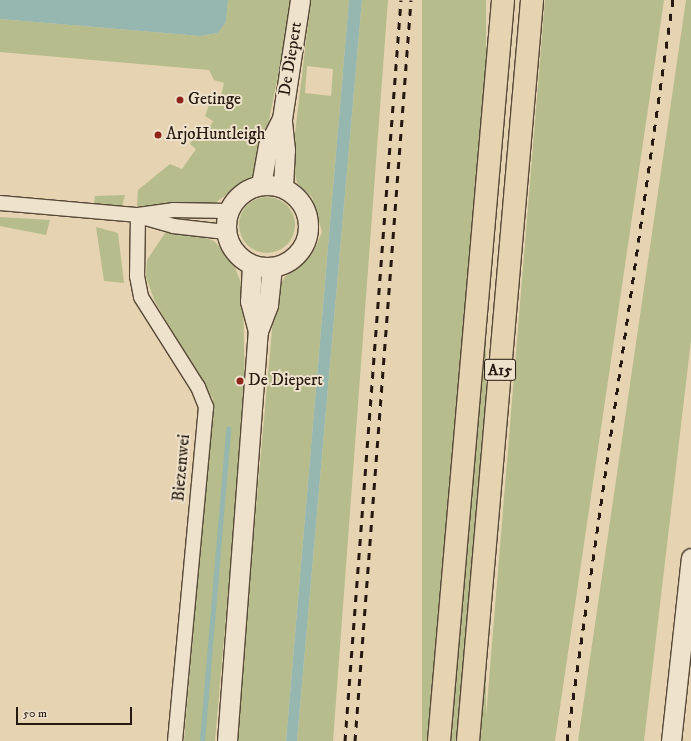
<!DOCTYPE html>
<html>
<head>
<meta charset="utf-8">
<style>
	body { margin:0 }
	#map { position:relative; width:691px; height:741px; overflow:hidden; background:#e6d3b1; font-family:"IM FELL DW Pica",serif }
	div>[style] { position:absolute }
	.green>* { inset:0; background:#b6bc8b; transform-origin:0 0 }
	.round { border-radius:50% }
	.water>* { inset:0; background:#96b7af }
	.stream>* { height:4.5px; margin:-2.25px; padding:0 2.25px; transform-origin:2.25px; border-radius:2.25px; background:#96b7af }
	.roads { filter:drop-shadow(1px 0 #574838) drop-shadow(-1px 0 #574838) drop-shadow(0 1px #574838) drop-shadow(0 -1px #574838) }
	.street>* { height:14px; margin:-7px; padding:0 7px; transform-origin:7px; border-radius:7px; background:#efe2cc }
	.secondary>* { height:19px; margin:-9.5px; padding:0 9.5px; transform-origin:9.5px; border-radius:9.5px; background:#efe2cc }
	.secondary>.ring { margin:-9.5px; padding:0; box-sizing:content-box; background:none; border:19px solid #efe2cc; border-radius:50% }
	.highway>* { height:22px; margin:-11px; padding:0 11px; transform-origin:11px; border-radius:11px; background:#e6d3b1 }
	.rail>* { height:3px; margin-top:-1.5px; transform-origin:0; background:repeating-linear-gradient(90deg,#27190f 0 7px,transparent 0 14px) }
	.dots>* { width:11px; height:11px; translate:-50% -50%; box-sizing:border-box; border:2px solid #efe2cc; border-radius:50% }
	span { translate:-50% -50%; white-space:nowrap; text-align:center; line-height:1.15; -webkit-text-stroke:4px #efe2cc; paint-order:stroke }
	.shield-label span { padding:1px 3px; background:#efe2cc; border:1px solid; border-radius:3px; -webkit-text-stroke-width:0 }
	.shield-label { font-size:16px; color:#27190f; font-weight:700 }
	.street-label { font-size:17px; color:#27190f }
	.poi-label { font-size:17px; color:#27190f }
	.left { translate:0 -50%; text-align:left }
	.scale { position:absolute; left:16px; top:707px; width:116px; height:18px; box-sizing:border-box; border:2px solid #27190f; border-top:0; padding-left:5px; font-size:12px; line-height:14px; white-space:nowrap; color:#27190f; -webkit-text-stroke:3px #efe2cc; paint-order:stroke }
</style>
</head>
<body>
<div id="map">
	<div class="green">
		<i style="clip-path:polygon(228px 0,290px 0,292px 6px,262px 155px,252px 176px,215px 203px,137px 206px,138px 190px,170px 164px,182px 169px,196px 149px,190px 144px,193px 138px,202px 141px,213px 121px,205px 116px,209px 105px,219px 105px,224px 83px,214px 80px,209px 70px,0 52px,0 19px,200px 36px,218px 33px,226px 22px)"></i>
		<i style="clip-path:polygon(evenodd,311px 0,349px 0,286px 741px,235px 741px,275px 297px,284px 278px,314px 250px,322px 232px,312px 197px,297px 183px,292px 158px,311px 0,307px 66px,333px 69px,331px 96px,305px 93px,307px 66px)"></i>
		<i style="clip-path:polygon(362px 0,388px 0,333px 741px,297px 741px)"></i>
		<i style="left:422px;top:0;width:64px;height:743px"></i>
		<i style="clip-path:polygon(545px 0,664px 0,555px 741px,484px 741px)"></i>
		<i style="clip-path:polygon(686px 0,691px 0,691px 340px,644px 741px,578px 741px)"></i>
		<i style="clip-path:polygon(125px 195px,122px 206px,94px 204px,95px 196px)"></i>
		<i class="round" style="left:239px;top:197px;width:56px;height:56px"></i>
		<i style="clip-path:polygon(0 217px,50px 220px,46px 235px,0 226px)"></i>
		<i style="clip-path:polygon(96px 227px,118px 233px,124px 283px,104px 281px)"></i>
		<i style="clip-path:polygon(165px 233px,191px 233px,214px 241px,232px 260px,243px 288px,245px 398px,215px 741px,184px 741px,213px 399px,155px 302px,146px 277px,147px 260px)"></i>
	</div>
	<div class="water">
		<i style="clip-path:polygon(0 0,228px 0,226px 22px,218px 33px,200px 36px,0 19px)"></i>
		<i style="clip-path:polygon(349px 0,362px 0,297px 741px,286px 741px)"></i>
	</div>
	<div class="stream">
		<i style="left:202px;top:741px;width:313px;rotate:-85.2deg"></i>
	</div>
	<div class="roads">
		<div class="street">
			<i style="left:0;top:203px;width:139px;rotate:5deg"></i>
			<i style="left:138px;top:215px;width:35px;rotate:-8deg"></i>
			<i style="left:173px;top:210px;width:55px;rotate:1deg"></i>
			<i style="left:138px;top:215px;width:61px;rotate:90.9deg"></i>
			<i style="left:137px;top:276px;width:21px;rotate:79deg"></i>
			<i style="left:141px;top:297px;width:107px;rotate:57.7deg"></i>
			<i style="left:198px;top:387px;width:22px;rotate:68deg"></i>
			<i style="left:206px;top:407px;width:335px;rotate:95.3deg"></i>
			<i style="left:142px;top:217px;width:32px;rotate:16deg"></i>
			<i style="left:173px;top:226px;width:53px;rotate:6.5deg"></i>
		</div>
		<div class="secondary">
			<i class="ring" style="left:226px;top:185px;width:63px;height:63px"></i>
			<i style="left:261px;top:185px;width:40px;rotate:-80deg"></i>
			<i style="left:268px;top:146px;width:30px;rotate:-63deg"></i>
			<i style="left:283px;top:187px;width:37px;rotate:-87deg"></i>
			<i style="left:285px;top:150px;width:31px;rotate:-96deg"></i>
			<i style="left:282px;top:119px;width:120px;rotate:-81.4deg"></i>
			<i style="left:252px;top:265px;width:36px;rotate:93deg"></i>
			<i style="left:250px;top:301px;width:31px;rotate:75deg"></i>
			<i style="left:227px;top:741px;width:411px;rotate:-85.7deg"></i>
			<i style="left:258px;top:331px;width:28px;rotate:-69deg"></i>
			<i style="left:268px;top:305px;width:38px;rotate:-84deg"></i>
			<i style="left:671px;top:741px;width:184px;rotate:-83.8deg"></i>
		</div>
		<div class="highway">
			<i style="left:439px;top:741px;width:744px;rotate:-85.06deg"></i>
			<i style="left:468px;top:741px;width:744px;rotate:-85.06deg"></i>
		</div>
	</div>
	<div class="rail">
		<i style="left:345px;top:741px;width:743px;rotate:-85.68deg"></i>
		<i style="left:355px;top:741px;width:743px;rotate:-85.68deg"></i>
		<i style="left:567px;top:741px;width:749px;rotate:-81.86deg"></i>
	</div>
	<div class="dots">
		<i style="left:180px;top:100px;background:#8f2418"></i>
		<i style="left:158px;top:135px;background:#8f2418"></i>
		<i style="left:240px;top:381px;background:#8f2418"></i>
	</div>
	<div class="shield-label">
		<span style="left:500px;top:370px">A15</span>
	</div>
	<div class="street-label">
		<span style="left:291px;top:59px;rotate:-81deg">De Diepert</span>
		<span style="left:182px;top:468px;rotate:-85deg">Biezenwei</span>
	</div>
	<div class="poi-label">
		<span class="left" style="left:188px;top:100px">Getinge</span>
		<span class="left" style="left:166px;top:135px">ArjoHuntleigh</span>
		<span class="left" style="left:248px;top:381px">De Diepert</span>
	</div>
	<div class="scale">50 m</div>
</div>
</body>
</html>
